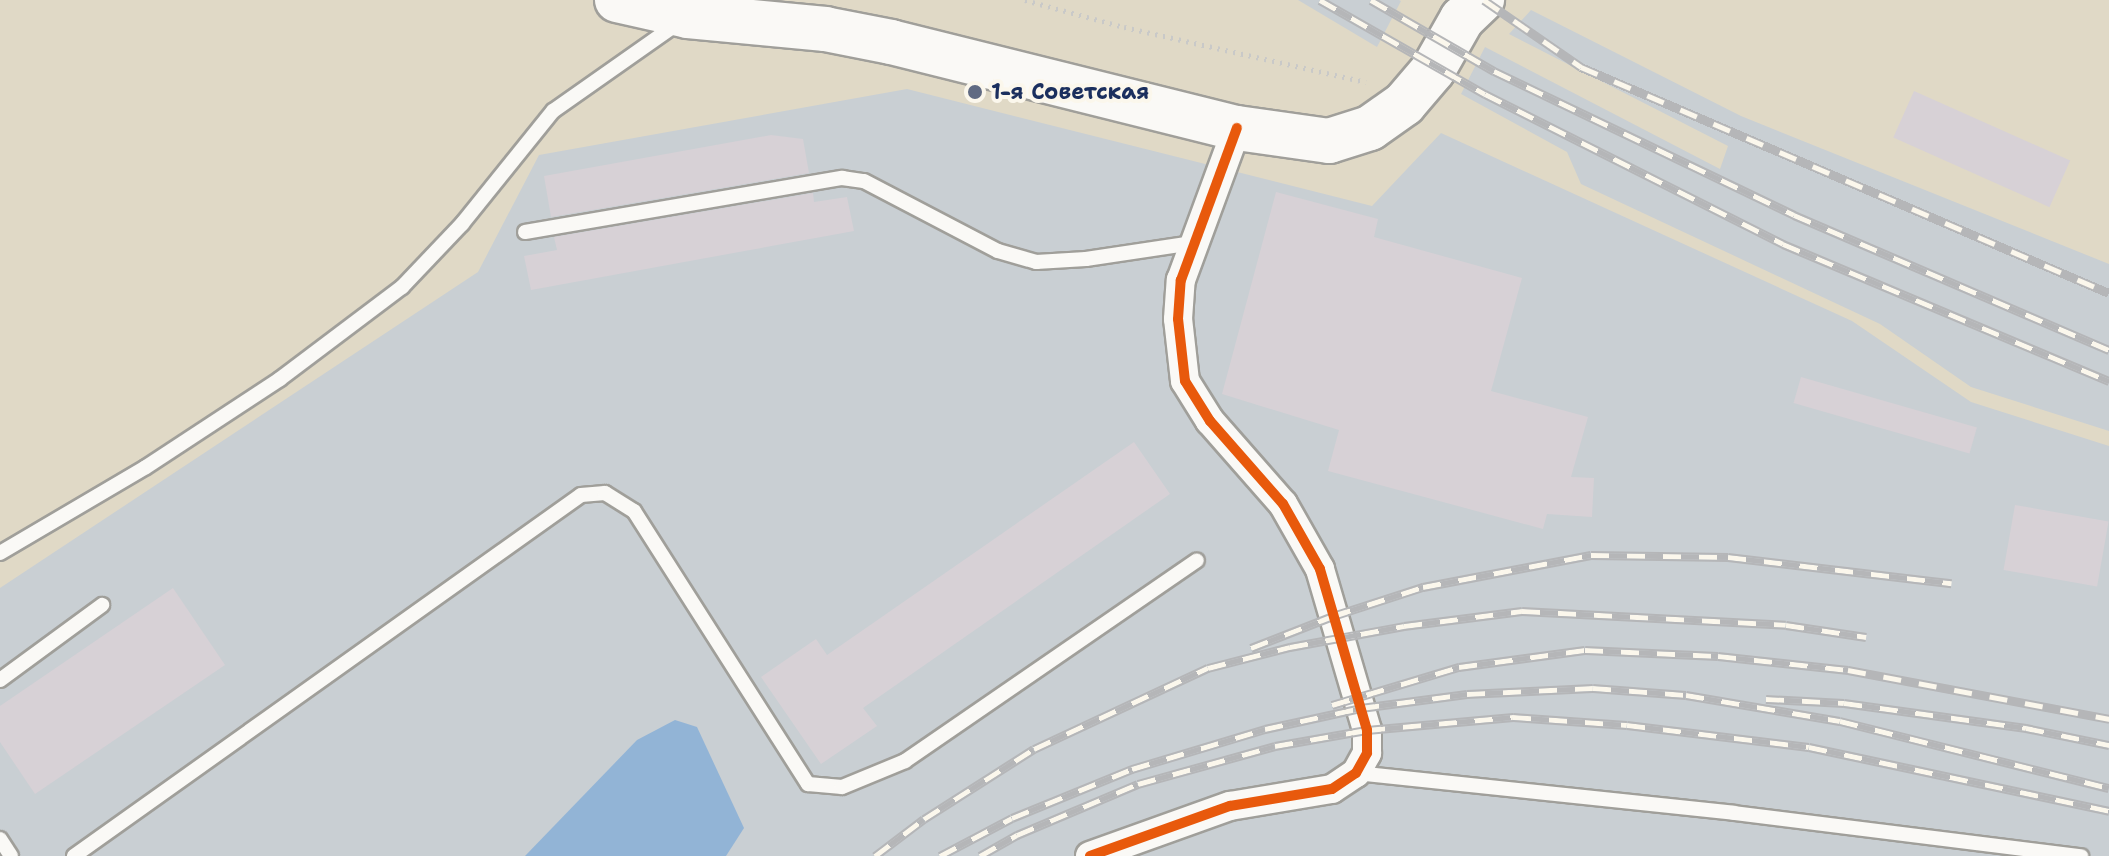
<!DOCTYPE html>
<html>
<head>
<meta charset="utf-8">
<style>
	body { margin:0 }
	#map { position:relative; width:2109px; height:856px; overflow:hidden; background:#e0d9c6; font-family:"Shantell Sans",sans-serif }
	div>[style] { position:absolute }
	.industrial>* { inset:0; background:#c9cfd3 }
	.water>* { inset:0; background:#92b4d6 }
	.building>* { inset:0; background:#d7d1d6; transform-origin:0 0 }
	.path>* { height:5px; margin-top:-2.5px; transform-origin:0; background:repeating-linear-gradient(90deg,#c9c9c8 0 2px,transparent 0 8px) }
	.roads { filter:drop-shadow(2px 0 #a09f9a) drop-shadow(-2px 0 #a09f9a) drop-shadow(0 2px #a09f9a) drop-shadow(0 -2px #a09f9a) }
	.lane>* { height:14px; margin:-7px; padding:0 7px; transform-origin:7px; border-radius:7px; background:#faf9f6 }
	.street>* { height:28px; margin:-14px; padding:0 14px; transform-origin:14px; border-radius:14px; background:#faf9f6 }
	.primary>* { height:44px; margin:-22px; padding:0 22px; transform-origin:22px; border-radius:22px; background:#faf9f6 }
	.rail>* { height:9px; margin-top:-4.5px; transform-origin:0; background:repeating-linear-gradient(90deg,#fbf7ec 0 18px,#b5b6b8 0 36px); box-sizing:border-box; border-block:2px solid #b5b6b8 }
	.cycleway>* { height:10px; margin:-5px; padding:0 5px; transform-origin:5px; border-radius:5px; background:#e8590c }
	.dots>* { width:22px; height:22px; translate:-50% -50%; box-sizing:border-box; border:4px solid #fbf7ec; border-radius:50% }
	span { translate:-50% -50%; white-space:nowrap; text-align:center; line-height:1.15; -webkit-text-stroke:8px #fbf7ec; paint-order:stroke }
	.poi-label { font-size:22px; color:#1b2f5e; font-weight:700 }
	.left { translate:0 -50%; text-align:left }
</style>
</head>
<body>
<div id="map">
	<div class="industrial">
		<i style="clip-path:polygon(1298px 0,1399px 0,1401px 1px,1377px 47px)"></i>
		<i style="clip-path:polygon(1531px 10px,1741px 116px,2109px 264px,2109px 431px,1971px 387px,1880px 324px,1581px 184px,1567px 152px,1461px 94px,1485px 47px,1720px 169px,1728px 146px,1509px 34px)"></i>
		<i style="clip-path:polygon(907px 89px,1372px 206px,1441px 133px,1852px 321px,1971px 402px,2109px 446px,2109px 856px,0 856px,0 588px,478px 272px,539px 155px)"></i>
	</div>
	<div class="water">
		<i style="clip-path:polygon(675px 720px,697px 727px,744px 828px,726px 856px,525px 856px,637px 740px)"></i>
	</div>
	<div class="building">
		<i style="left:1914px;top:91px;width:171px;height:51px;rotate:24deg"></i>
		<i style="clip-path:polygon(771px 135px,803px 139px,809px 173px,551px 217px,544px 176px)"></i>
		<i style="clip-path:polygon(1276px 192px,1378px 219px,1374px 237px,1522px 278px,1491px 391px,1588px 417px,1571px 477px,1594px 478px,1592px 517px,1547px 514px,1543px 529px,1328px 471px,1339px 430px,1222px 394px)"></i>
		<i style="clip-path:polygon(813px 193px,814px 202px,847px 197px,854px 231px,531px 290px,524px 256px,557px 250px,554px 237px)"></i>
		<i style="left:1801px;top:377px;width:183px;height:27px;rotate:16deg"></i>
		<i style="clip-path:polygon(1134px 442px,1170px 494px,863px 708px,877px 726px,821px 764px,761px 677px,816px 639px,827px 655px)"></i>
		<i style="left:2015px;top:505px;width:95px;height:66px;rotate:10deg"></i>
		<i style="clip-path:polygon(173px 588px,225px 665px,35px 794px,0 742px,0 706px)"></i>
	</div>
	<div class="path">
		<i style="left:1025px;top:0;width:103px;rotate:15.3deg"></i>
		<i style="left:1124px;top:27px;width:248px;rotate:12.8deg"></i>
	</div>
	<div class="roads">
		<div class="lane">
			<i style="left:525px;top:232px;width:322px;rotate:-9.7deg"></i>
			<i style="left:842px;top:178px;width:22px;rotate:8deg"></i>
			<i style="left:864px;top:181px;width:151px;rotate:27.6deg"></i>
			<i style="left:998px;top:251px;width:40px;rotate:16deg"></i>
			<i style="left:1036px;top:262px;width:50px;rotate:-3.4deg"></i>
			<i style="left:1086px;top:259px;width:108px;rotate:-8.5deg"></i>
			<i style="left:0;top:553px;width:169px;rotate:-30.5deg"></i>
			<i style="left:146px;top:467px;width:160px;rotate:-33.3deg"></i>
			<i style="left:280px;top:379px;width:153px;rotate:-37deg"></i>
			<i style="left:402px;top:287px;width:87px;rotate:-46.4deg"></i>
			<i style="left:462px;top:224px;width:145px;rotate:-51.2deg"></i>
			<i style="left:553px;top:111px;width:153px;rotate:-35.1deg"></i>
			<i style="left:0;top:680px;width:127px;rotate:-36.3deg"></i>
			<i style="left:1356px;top:773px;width:380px;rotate:6deg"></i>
			<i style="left:1734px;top:813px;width:350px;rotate:7.1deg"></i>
			<i style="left:0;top:839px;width:20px;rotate:57deg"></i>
			<i style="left:74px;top:856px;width:622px;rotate:-35.45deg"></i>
			<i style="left:581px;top:495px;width:24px;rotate:-5deg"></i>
			<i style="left:605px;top:493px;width:34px;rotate:32deg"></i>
			<i style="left:634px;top:511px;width:324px;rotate:57.5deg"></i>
			<i style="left:808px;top:784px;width:34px;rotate:5deg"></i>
			<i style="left:842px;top:787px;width:68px;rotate:-22.4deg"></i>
			<i style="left:905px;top:761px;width:354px;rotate:-34.5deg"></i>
		</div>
		<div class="street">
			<i style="left:1090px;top:856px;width:149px;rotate:-19.7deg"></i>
			<i style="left:1230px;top:806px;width:103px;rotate:-9.5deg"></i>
			<i style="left:1332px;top:789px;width:29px;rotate:-34deg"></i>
			<i style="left:1356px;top:773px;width:23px;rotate:-61deg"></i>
			<i style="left:1367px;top:753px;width:23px;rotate:-90deg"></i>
			<i style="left:1367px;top:730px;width:168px;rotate:-106.3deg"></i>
			<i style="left:1320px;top:569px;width:75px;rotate:-119.6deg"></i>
			<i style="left:1283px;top:504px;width:111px;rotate:-131.3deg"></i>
			<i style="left:1210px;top:421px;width:47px;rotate:-122deg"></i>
			<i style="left:1185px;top:381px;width:62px;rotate:-96.4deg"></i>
			<i style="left:1178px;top:319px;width:39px;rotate:-86deg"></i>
			<i style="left:1181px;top:280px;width:162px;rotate:-69.8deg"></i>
		</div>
		<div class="primary">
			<i style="left:617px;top:0;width:73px;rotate:12.7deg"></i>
			<i style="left:688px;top:16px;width:138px;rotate:5.4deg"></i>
			<i style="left:825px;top:29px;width:67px;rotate:11.1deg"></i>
			<i style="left:891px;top:42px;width:357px;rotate:14deg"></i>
			<i style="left:1237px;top:128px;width:93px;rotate:8deg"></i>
			<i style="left:1329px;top:141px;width:43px;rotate:-17.6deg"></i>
			<i style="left:1370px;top:128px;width:42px;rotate:-35.2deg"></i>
			<i style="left:1404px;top:104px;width:45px;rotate:-49.5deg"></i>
			<i style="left:1433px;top:70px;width:59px;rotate:-60.4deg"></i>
			<i style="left:1462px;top:19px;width:28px;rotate:-44deg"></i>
		</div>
	</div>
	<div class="rail">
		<i style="left:1320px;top:0;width:190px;rotate:29.7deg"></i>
		<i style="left:1485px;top:94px;width:334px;rotate:26.7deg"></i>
		<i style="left:1783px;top:244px;width:354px;rotate:22.8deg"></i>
		<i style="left:1371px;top:0;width:142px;rotate:30deg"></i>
		<i style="left:1494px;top:71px;width:333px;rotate:25.6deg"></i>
		<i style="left:1794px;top:215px;width:343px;rotate:23.2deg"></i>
		<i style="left:1484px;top:0;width:118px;rotate:34.6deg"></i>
		<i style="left:1581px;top:67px;width:574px;rotate:23.17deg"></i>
		<i style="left:1251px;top:648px;width:88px;rotate:-21.3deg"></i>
		<i style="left:1333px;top:616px;width:95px;rotate:-17.9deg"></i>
		<i style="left:1423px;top:587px;width:171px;rotate:-10.8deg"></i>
		<i style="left:1591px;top:555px;width:137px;rotate:0.8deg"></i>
		<i style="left:1728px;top:557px;width:225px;rotate:6.7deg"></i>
		<i style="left:1766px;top:699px;width:78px;rotate:2.9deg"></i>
		<i style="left:1844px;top:703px;width:184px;rotate:7.8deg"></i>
		<i style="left:2026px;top:728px;width:85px;rotate:11.6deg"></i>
		<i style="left:1332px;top:705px;width:133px;rotate:-16.7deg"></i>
		<i style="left:1459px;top:667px;width:127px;rotate:-7.7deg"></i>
		<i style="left:1585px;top:650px;width:133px;rotate:2.6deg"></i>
		<i style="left:1718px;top:656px;width:131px;rotate:6.1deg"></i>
		<i style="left:1848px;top:670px;width:266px;rotate:10.6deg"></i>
		<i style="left:875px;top:856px;width:61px;rotate:-37.1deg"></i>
		<i style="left:924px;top:819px;width:130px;rotate:-32.5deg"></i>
		<i style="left:1034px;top:749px;width:192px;rotate:-25deg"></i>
		<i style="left:1208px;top:668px;width:85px;rotate:-14.4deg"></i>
		<i style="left:1290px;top:647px;width:116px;rotate:-10.4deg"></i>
		<i style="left:1404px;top:626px;width:119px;rotate:-7.2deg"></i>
		<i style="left:1522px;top:611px;width:264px;rotate:3deg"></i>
		<i style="left:1786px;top:625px;width:81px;rotate:8.5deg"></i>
		<i style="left:940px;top:856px;width:81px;rotate:-27.8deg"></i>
		<i style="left:1012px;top:818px;width:130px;rotate:-22.2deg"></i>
		<i style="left:1132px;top:769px;width:139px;rotate:-16.7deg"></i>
		<i style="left:1265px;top:729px;width:98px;rotate:-12.3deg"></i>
		<i style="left:1361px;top:708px;width:107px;rotate:-7.5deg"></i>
		<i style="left:1467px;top:694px;width:126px;rotate:-2.7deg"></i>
		<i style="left:1593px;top:688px;width:93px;rotate:4.3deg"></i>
		<i style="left:1686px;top:695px;width:156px;rotate:9.6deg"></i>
		<i style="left:1840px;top:721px;width:277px;rotate:14deg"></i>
		<i style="left:980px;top:856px;width:43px;rotate:-29.6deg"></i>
		<i style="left:1017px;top:835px;width:131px;rotate:-22.9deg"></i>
		<i style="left:1138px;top:784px;width:142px;rotate:-15.5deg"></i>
		<i style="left:1275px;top:746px;width:93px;rotate:-9.9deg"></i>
		<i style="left:1367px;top:730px;width:147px;rotate:-5.1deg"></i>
		<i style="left:1513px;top:717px;width:114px;rotate:4deg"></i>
		<i style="left:1627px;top:725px;width:183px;rotate:6.9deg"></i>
		<i style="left:1809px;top:747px;width:307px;rotate:12deg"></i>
	</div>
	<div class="cycleway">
		<i style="left:1090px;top:856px;width:149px;rotate:-19.7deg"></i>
		<i style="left:1230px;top:806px;width:103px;rotate:-9.5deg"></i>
		<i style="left:1332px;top:789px;width:29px;rotate:-34deg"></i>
		<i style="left:1356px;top:773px;width:23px;rotate:-61deg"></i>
		<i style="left:1367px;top:753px;width:23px;rotate:-90deg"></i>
		<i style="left:1367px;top:730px;width:168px;rotate:-106.3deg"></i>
		<i style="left:1320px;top:569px;width:75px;rotate:-119.6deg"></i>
		<i style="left:1283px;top:504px;width:111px;rotate:-131.3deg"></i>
		<i style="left:1210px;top:421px;width:47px;rotate:-122deg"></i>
		<i style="left:1185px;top:381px;width:62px;rotate:-96.4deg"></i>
		<i style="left:1178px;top:319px;width:39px;rotate:-86deg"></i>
		<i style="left:1181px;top:280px;width:162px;rotate:-69.8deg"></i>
	</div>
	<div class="dots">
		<i style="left:975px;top:92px;background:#606a82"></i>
	</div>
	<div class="poi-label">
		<span class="left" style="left:991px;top:92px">1-я Советская</span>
	</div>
</div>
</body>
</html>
